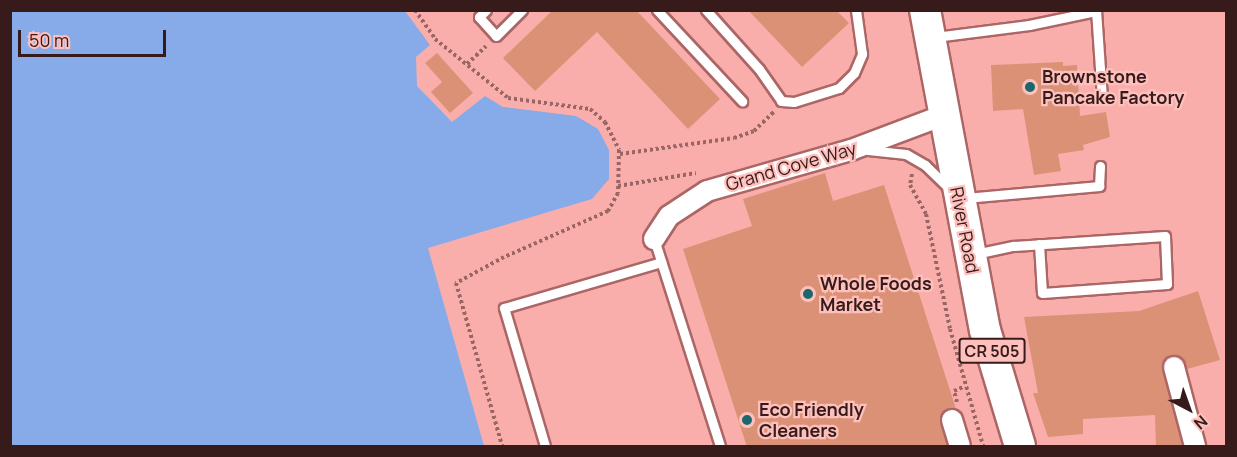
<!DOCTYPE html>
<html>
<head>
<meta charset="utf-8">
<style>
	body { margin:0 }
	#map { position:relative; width:1237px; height:457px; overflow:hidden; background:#faaeac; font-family:Manrope,sans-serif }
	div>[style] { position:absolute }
	.water>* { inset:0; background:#87aae9 }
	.building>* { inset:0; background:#db9175 }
	.path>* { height:4px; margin-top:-2px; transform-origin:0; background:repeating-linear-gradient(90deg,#9a6664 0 3px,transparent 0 6px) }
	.roads { filter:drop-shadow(2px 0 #ab6665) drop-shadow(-2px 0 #ab6665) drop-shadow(0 2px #ab6665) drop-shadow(0 -2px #ab6665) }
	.lane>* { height:9px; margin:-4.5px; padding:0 4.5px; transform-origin:4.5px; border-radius:4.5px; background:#fff }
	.street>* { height:20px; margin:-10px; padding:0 10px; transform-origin:10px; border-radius:10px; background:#fff }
	.primary>* { height:30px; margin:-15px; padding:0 15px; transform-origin:15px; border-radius:15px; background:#fff }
	.dots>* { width:16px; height:16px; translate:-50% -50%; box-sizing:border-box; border:3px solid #fec0bd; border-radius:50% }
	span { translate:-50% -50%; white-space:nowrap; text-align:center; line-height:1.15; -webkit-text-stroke:4.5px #fec0bd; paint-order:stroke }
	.shield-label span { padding:2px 4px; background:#fec0bd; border:2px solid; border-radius:4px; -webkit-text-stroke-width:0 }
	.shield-label { font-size:16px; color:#371b1a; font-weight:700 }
	.poi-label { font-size:18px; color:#371b1a; font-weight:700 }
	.left { translate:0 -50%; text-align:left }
	.street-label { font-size:18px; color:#371b1a }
	.frame { position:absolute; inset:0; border:12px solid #371b1a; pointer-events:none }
	.north { position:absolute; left:1159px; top:379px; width:60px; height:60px; -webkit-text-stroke:4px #fec0bd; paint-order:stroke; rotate:139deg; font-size:16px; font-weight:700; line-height:24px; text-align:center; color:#371b1a }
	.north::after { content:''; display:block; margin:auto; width:21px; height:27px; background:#371b1a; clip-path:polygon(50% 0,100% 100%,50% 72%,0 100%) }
	.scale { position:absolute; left:18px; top:30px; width:148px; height:27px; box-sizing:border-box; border:3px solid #371b1a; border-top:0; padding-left:8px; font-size:18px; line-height:21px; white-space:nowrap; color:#371b1a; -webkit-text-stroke:4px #fec0bd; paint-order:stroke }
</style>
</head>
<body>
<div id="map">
	<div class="water">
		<i style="clip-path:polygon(10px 11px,405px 11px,430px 45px,416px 57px,417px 86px,452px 122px,485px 96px,503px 107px,576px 116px,598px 129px,609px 150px,609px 179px,592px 199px,428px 248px,484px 446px,11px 446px)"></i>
	</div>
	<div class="building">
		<i style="clip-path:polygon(553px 10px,636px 10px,720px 99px,688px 129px,597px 32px,535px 91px,503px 58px)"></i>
		<i style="clip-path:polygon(748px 10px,836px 10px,849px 23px,802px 67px)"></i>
		<i style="clip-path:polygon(437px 53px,473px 93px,450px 113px,431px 92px,442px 82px,425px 63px)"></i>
		<i style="clip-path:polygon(1063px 62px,1063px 66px,1077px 65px,1080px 116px,1106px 112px,1110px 137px,1083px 145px,1084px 150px,1058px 154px,1061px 171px,1034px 175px,1023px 109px,993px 111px,991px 65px)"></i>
		<i style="clip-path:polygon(825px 173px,833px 201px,884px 185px,956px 409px,948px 409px,940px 418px,948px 447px,747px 447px,683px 249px,752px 226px,743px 199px)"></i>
		<i style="clip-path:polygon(1198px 291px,1220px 360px,1187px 369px,1177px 355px,1163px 363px,1183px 447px,1156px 447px,1155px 415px,1083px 419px,1083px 434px,1048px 437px,1033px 393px,1038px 393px,1024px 317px,1139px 311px)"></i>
	</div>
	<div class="path">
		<i style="left:415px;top:10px;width:35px;rotate:55deg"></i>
		<i style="left:435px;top:39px;width:94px;rotate:38.9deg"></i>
		<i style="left:508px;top:98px;width:83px;rotate:7.6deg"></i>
		<i style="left:590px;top:109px;width:20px;rotate:41deg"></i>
		<i style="left:605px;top:122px;width:31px;rotate:63deg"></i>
		<i style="left:619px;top:150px;width:43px;rotate:91.3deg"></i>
		<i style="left:618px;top:193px;width:21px;rotate:119deg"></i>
		<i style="left:608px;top:211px;width:114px;rotate:156.1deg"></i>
		<i style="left:504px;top:257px;width:55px;rotate:151.6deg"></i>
		<i style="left:456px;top:283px;width:169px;rotate:74.2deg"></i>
		<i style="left:467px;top:64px;width:26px;rotate:-43deg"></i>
		<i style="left:620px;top:154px;width:115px;rotate:-8deg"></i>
		<i style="left:734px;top:138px;width:21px;rotate:-19deg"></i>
		<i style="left:754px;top:131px;width:28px;rotate:-44deg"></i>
		<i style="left:912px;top:174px;width:11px;rotate:100deg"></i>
		<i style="left:910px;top:185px;width:33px;rotate:61deg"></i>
		<i style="left:926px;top:214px;width:117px;rotate:78.2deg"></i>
		<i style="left:950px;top:329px;width:122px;rotate:74.2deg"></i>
		<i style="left:618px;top:186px;width:79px;rotate:-9.5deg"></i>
		<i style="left:957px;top:402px;width:11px;rotate:-105deg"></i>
		<i style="left:954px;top:391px;width:12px;rotate:-24deg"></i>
	</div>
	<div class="roads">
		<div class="lane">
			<i style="left:486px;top:10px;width:10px;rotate:135deg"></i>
			<i style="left:479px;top:17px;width:25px;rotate:48deg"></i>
			<i style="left:496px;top:36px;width:37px;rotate:-45deg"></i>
			<i style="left:657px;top:10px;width:125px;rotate:47deg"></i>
			<i style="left:706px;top:10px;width:79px;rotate:48.1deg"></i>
			<i style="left:759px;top:69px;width:39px;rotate:55deg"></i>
			<i style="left:781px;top:101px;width:13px;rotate:4deg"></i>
			<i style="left:794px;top:102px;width:47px;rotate:-17.3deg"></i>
			<i style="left:839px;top:88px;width:21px;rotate:-45deg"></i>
			<i style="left:854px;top:73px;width:21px;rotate:-67deg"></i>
			<i style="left:862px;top:54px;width:44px;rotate:-97.8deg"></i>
			<i style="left:1096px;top:10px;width:88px;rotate:86.1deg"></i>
			<i style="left:935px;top:37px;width:95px;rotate:-7.3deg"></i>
			<i style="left:1029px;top:25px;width:68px;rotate:-11.8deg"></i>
			<i style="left:868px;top:150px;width:38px;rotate:6deg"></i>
			<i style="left:906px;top:154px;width:22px;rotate:30deg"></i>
			<i style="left:925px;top:165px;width:33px;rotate:44deg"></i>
			<i style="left:965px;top:198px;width:135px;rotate:-5.1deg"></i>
			<i style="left:1099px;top:186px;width:20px;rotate:-87deg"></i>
			<i style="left:654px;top:239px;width:217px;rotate:72.3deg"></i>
			<i style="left:975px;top:254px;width:40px;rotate:-12deg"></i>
			<i style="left:1014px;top:246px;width:151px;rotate:-3.8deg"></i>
			<i style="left:1165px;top:236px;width:48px;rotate:87.6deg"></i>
			<i style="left:1167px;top:284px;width:125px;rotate:175.9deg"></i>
			<i style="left:1042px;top:293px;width:49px;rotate:-93.5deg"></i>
			<i style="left:545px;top:446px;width:144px;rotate:-106.5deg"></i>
			<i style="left:504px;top:308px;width:164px;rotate:-16.3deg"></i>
		</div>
		<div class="street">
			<i style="left:654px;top:239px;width:27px;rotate:-57deg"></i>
			<i style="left:669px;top:216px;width:45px;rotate:-33.3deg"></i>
			<i style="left:707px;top:191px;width:150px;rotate:-15.9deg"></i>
			<i style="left:851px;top:150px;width:99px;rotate:-20.6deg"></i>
			<i style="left:1174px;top:367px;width:82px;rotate:75.1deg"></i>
			<i style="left:952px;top:420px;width:27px;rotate:73deg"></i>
		</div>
		<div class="primary">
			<i style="left:925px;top:10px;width:326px;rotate:79.4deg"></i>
			<i style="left:985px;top:330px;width:121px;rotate:73.2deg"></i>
		</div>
	</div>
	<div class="dots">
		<i style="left:1030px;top:87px;background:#1a676c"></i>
		<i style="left:808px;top:294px;background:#1a676c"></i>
		<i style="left:747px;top:420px;background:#1a676c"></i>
	</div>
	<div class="shield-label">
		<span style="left:992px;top:351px">CR 505</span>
	</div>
	<div class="poi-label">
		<span class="left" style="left:1042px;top:87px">Brownstone<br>Pancake Factory</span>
		<span class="left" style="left:820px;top:294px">Whole Foods<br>Market</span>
		<span class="left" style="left:759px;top:420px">Eco Friendly<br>Cleaners</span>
	</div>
	<div class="street-label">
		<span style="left:791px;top:166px;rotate:-16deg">Grand Cove Way</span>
		<span style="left:965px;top:230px;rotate:79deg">River Road</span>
	</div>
	<div class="frame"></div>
	<div class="north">N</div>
	<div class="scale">50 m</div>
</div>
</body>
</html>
